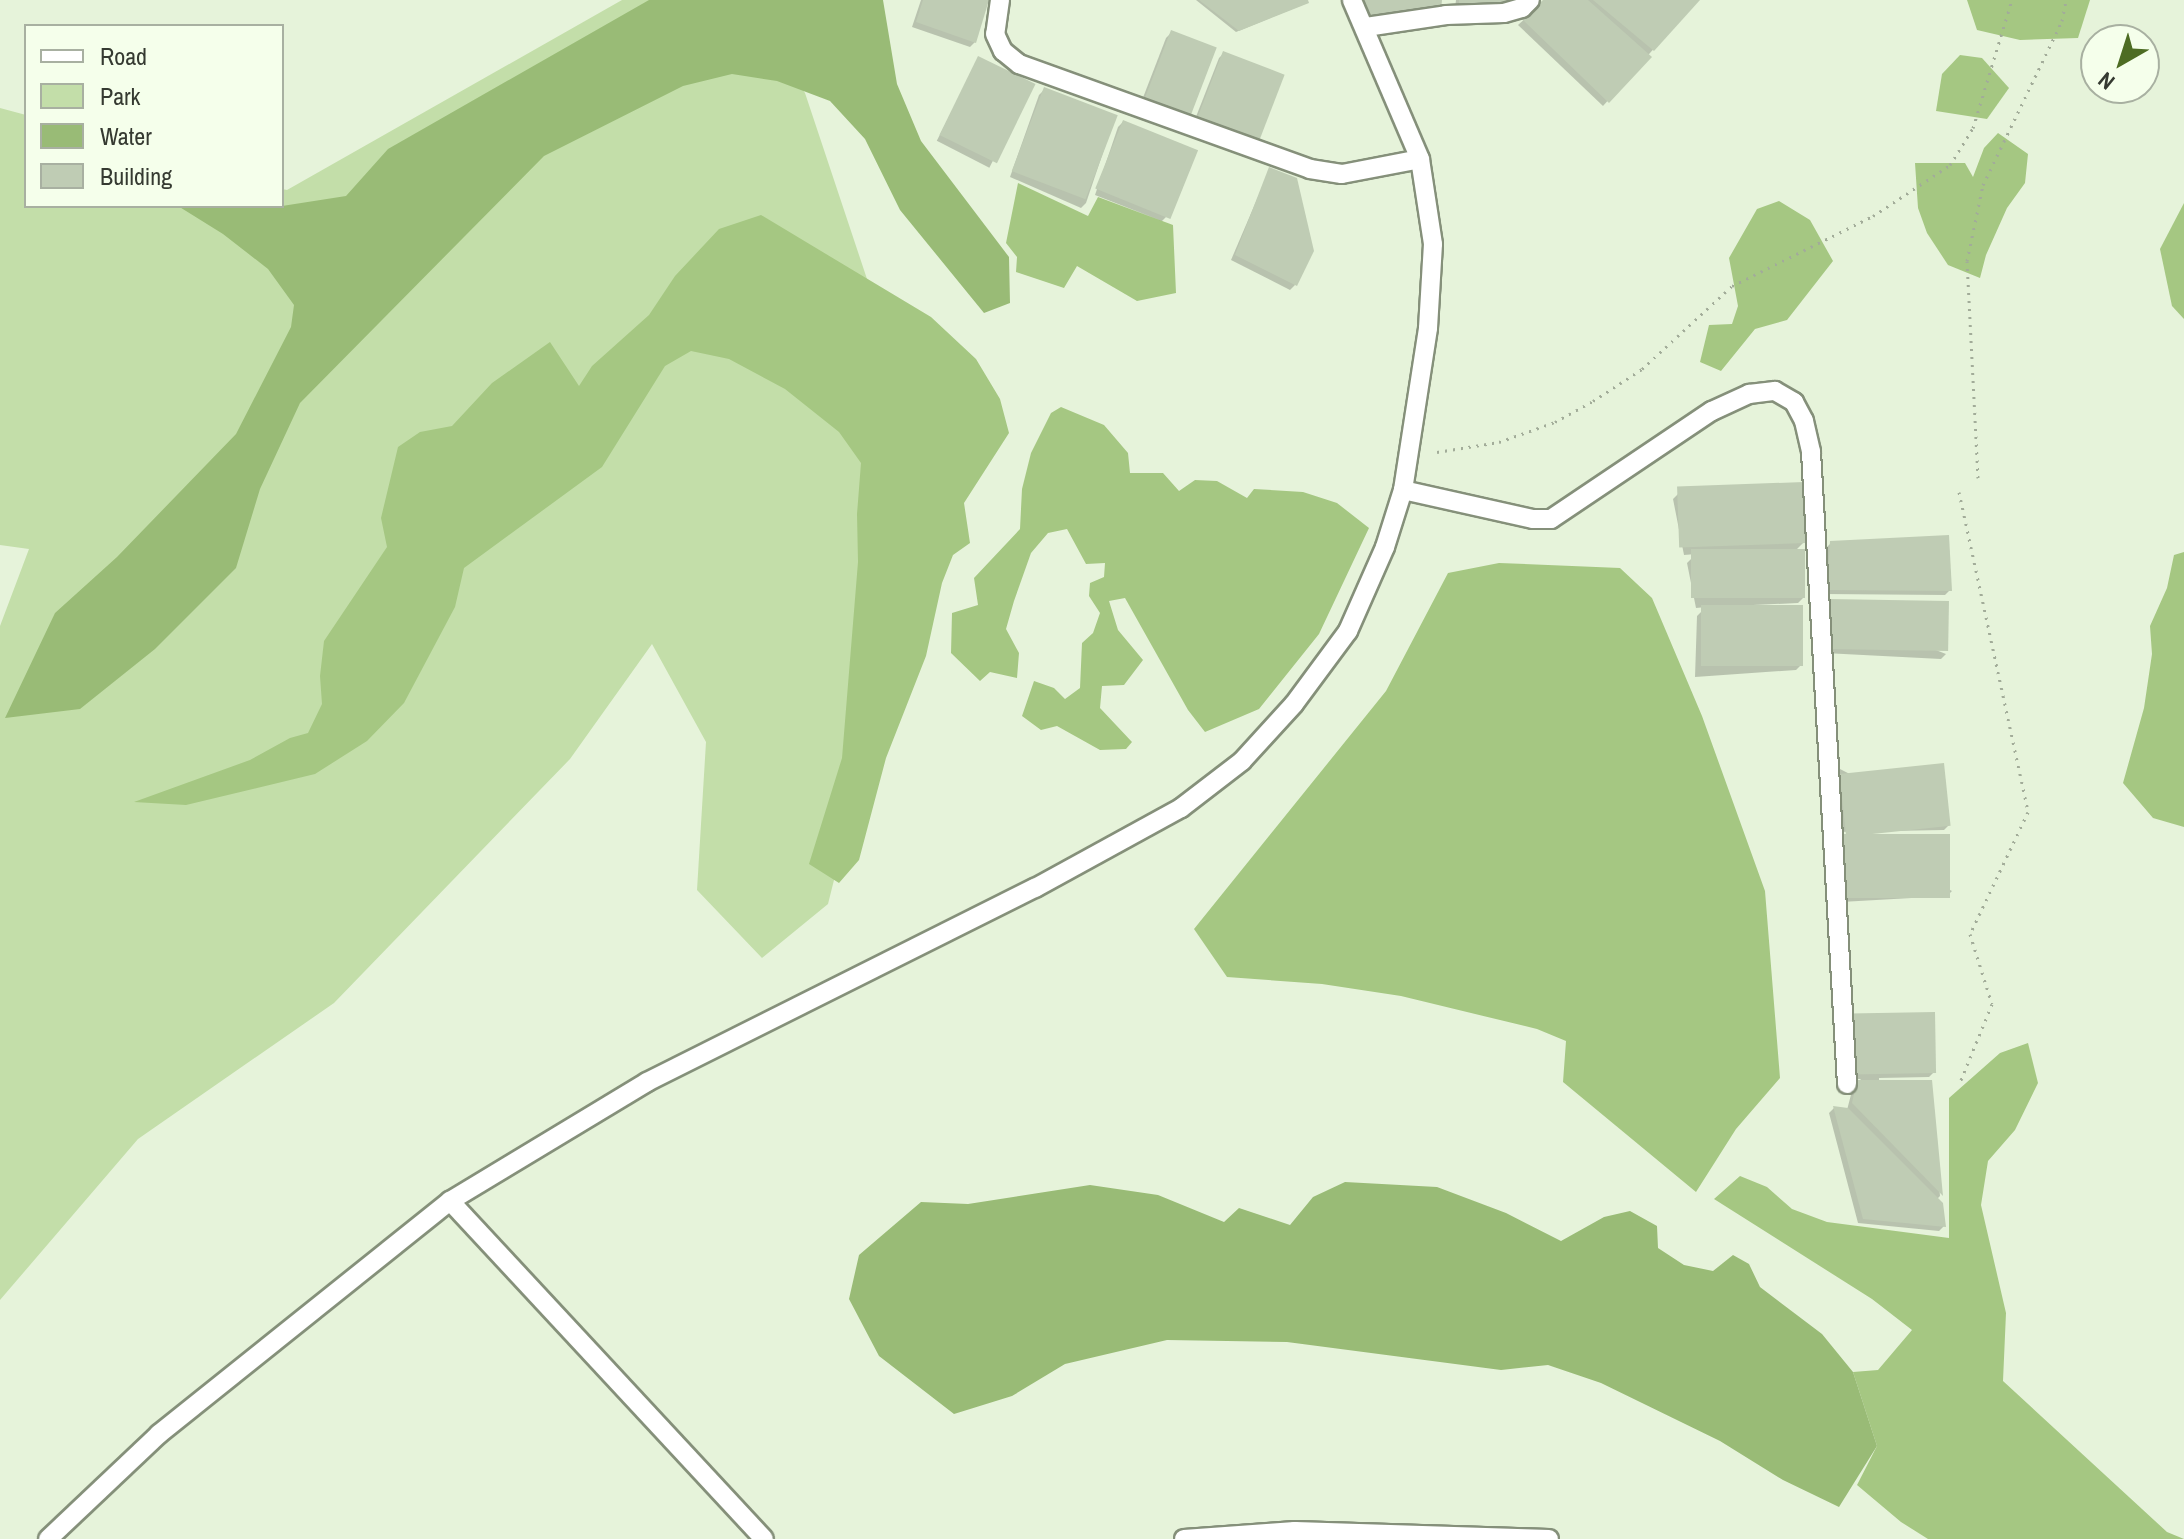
<!DOCTYPE html>
<html>
<head>
<meta charset="utf-8">
<style>
	body { margin:0 }
	#map { position:relative; width:2184px; height:1539px; overflow:hidden; background:#e6f3da; font-family:"Archivo Narrow",sans-serif }
	div>[style] { position:absolute }
	.green>* { inset:0; background:#c3dea9 }
	.forest>* { inset:0; background:#a5c782 }
	.water>* { inset:0; background:#99bb76 }
	.shadow>* { inset:0; background:#0003; transform-origin:0 0 }
	.building>* { inset:0; background:#bfccb4; transform-origin:0 0 }
	.path>* { height:3px; margin-top:-1.5px; transform-origin:0; background:repeating-linear-gradient(90deg,#a2ac99 0 2px,transparent 0 8px) }
	.roads { filter:drop-shadow(2px 0 #85907a) drop-shadow(-2px 0 #85907a) drop-shadow(0 2px #85907a) drop-shadow(0 -2px #85907a) }
	.minor>* { height:18px; margin:-9px; padding:0 9px; transform-origin:9px; border-radius:9px; background:#fff }
	span { translate:-50% -50%; white-space:nowrap; text-align:center; line-height:1.15; -webkit-text-stroke:6px #f5ffeb; paint-order:stroke }
	.legend { position:absolute; left:24px; top:24px; width:260px; height:184px; box-sizing:border-box; background:#f5ffeb; border:2px solid #a8b0a1; margin:0; padding:10px 14px; list-style:none; font-size:24px; color:#353a31 }
	.legend li { display:flex; align-items:center; gap:16px; height:40px }
	.legend b { width:40px; border:2px solid #a8b0a1 }
	.north { position:absolute; left:2080px; top:24px; width:80px; height:80px; box-sizing:border-box; background:#f5ffeb; border:2px solid #a8b0a1; border-radius:50%; rotate:219deg; font-size:22px; font-weight:700; line-height:32px; text-align:center; color:#353a31 }
	.north::after { content:''; display:block; margin:auto; width:28px; height:36px; background:#4d6c23; clip-path:polygon(50% 0,100% 100%,50% 72%,0 100%) }
</style>
</head>
<body>
<div id="map">
	<div class="green">
		<i style="clip-path:polygon(622px 0,742px 0,805px 93px,913px 417px,911px 572px,828px 904px,762px 958px,697px 890px,706px 742px,652px 644px,570px 759px,334px 1003px,138px 1139px,0 1300px,0 626px,29px 549px,0 545px,0 108px,26px 115px,26px 206px,282px 206px,282px 189px,287px 190px)"></i>
	</div>
	<div class="forest">
		<i style="clip-path:polygon(1967px 0,2090px 0,2078px 38px,2020px 40px,1977px 30px)"></i>
		<i style="clip-path:polygon(1960px 55px,1982px 58px,2009px 88px,1987px 119px,1936px 111px,1942px 74px)"></i>
		<i style="clip-path:polygon(1998px 133px,2028px 154px,2025px 183px,2007px 208px,1986px 255px,1980px 278px,1948px 265px,1927px 233px,1918px 208px,1915px 163px,1965px 163px,1973px 177px,1984px 148px)"></i>
		<i style="clip-path:polygon(1018px 183px,1088px 216px,1098px 197px,1173px 225px,1176px 293px,1137px 301px,1077px 266px,1064px 288px,1016px 272px,1017px 257px,1006px 243px)"></i>
		<i style="clip-path:polygon(1779px 201px,1810px 220px,1833px 261px,1787px 320px,1755px 329px,1721px 371px,1700px 362px,1709px 325px,1732px 324px,1738px 306px,1729px 258px,1757px 209px)"></i>
		<i style="clip-path:polygon(2184px 203px,2184px 319px,2172px 306px,2160px 249px)"></i>
		<i style="clip-path:polygon(761px 215px,931px 317px,976px 359px,1000px 399px,1009px 433px,964px 503px,970px 543px,953px 555px,942px 583px,926px 656px,886px 758px,859px 860px,839px 883px,809px 864px,842px 758px,858px 562px,857px 514px,861px 463px,839px 432px,785px 389px,729px 359px,691px 351px,665px 366px,602px 467px,464px 568px,455px 607px,404px 703px,367px 741px,315px 774px,186px 805px,134px 802px,250px 760px,290px 738px,308px 733px,322px 704px,320px 676px,324px 641px,387px 547px,381px 518px,398px 447px,420px 432px,452px 426px,492px 383px,550px 342px,579px 386px,592px 366px,649px 315px,675px 276px,719px 229px)"></i>
		<i style="clip-path:polygon(1061px 407px,1104px 425px,1128px 453px,1130px 473px,1163px 473px,1179px 491px,1195px 480px,1217px 481px,1247px 498px,1254px 489px,1303px 492px,1337px 503px,1369px 528px,1319px 634px,1259px 709px,1205px 732px,1188px 710px,1125px 598px,1109px 601px,1118px 630px,1143px 660px,1124px 685px,1102px 686px,1100px 708px,1132px 742px,1126px 749px,1100px 750px,1057px 726px,1041px 730px,1022px 716px,1034px 681px,1054px 688px,1065px 699px,1080px 688px,1082px 643px,1093px 633px,1100px 613px,1089px 596px,1090px 583px,1104px 577px,1105px 563px,1086px 564px,1067px 529px,1048px 533px,1031px 553px,1014px 601px,1006px 629px,1019px 653px,1017px 678px,990px 672px,980px 681px,951px 653px,952px 613px,978px 605px,974px 578px,1020px 529px,1022px 489px,1031px 453px,1051px 413px)"></i>
		<i style="clip-path:polygon(2184px 552px,2184px 827px,2153px 818px,2123px 783px,2144px 708px,2152px 654px,2150px 626px,2167px 588px,2174px 555px)"></i>
		<i style="clip-path:polygon(1499px 563px,1620px 568px,1652px 598px,1702px 716px,1765px 891px,1780px 1078px,1736px 1129px,1696px 1192px,1563px 1082px,1566px 1041px,1537px 1029px,1401px 996px,1322px 984px,1227px 977px,1194px 929px,1386px 691px,1448px 573px)"></i>
		<i style="clip-path:polygon(2028px 1043px,2038px 1083px,2015px 1130px,1988px 1161px,1981px 1205px,2006px 1313px,2003px 1381px,2167px 1532px,2184px 1539px,1928px 1539px,1901px 1522px,1857px 1485px,1877px 1446px,1853px 1372px,1878px 1370px,1912px 1330px,1872px 1299px,1714px 1199px,1740px 1176px,1767px 1187px,1792px 1209px,1827px 1222px,1949px 1238px,1949px 1098px,2000px 1053px)"></i>
	</div>
	<div class="water">
		<i style="clip-path:polygon(649px 0,883px 0,897px 84px,921px 141px,1009px 257px,1010px 303px,984px 313px,900px 210px,865px 139px,830px 101px,777px 81px,732px 74px,683px 86px,544px 156px,300px 403px,260px 489px,236px 568px,155px 649px,80px 709px,5px 718px,55px 613px,117px 557px,236px 434px,291px 327px,294px 305px,268px 269px,223px 234px,178px 206px,282px 206px,346px 196px,388px 149px)"></i>
		<i style="clip-path:polygon(1345px 1182px,1437px 1187px,1506px 1213px,1561px 1241px,1604px 1217px,1630px 1211px,1657px 1226px,1658px 1248px,1684px 1265px,1713px 1271px,1733px 1255px,1749px 1264px,1760px 1287px,1822px 1334px,1853px 1372px,1877px 1446px,1839px 1507px,1783px 1480px,1720px 1441px,1601px 1383px,1548px 1365px,1501px 1370px,1287px 1342px,1167px 1340px,1065px 1364px,1012px 1396px,954px 1414px,879px 1356px,849px 1299px,859px 1255px,921px 1202px,968px 1204px,1090px 1185px,1158px 1195px,1224px 1222px,1239px 1208px,1290px 1225px,1313px 1197px)"></i>
	</div>
	<div class="shadow">
		<i style="clip-path:polygon(921px 0,987px 0,975px 42px,970px 47px,912px 27px)"></i>
		<i style="clip-path:polygon(1196px 0,1306px 0,1307px 3px,1236px 32px)"></i>
		<i style="clip-path:polygon(1456px 0,1507px 0,1499px 8px,1455px 8px)"></i>
		<i style="clip-path:polygon(1546px 0,1697px 0,1603px 106px,1518px 25px)"></i>
		<i style="clip-path:polygon(1171px 33px,1214px 50px,1139px 108px,1166px 38px)"></i>
		<i style="clip-path:polygon(1224px 53px,1282px 77px,1192px 127px,1219px 58px)"></i>
		<i style="left:979px;top:58px;width:59px;height:93px;rotate:27deg"></i>
		<i style="clip-path:polygon(1044px 90px,1115px 117px,1086px 203px,1081px 208px,1010px 177px,1039px 95px)"></i>
		<i style="clip-path:polygon(1123px 122px,1167px 216px,1162px 221px,1095px 195px,1118px 127px)"></i>
		<i style="clip-path:polygon(1270px 169px,1295px 285px,1290px 290px,1231px 260px)"></i>
		<i style="clip-path:polygon(1678px 494px,1804px 542px,1795px 551px,1803px 598px,1798px 603px,1753px 605px,1801px 665px,1796px 670px,1695px 677px,1697px 616px,1706px 607px,1696px 608px,1687px 563px,1696px 554px,1684px 555px,1673px 499px)"></i>
		<i style="clip-path:polygon(1831px 543px,1950px 590px,1945px 595px,1823px 594px,1826px 548px)"></i>
		<i style="clip-path:polygon(1823px 606px,1946px 654px,1941px 659px,1824px 653px)"></i>
		<i style="clip-path:polygon(1840px 769px,1949px 825px,1944px 830px,1836px 832px,1835px 774px)"></i>
		<i style="clip-path:polygon(1843px 836px,1952px 891px,1947px 896px,1841px 902px,1838px 841px)"></i>
		<i style="clip-path:polygon(1846px 1020px,1934px 1072px,1929px 1077px,1879px 1078px,1879px 1082px,1930px 1082px,1940px 1196px,1937px 1199px,1944px 1226px,1939px 1231px,1858px 1223px,1829px 1113px,1834px 1108px,1847px 1110px,1853px 1087px,1861px 1079px,1849px 1079px)"></i>
	</div>
	<div class="building">
		<i style="clip-path:polygon(923px 0,989px 0,976px 43px,916px 22px)"></i>
		<i style="clip-path:polygon(1199px 0,1308px 0,1309px 3px,1239px 31px)"></i>
		<i style="clip-path:polygon(1360px 0,1442px 0,1441px 10px,1369px 18px)"></i>
		<i style="clip-path:polygon(1459px 0,1510px 0,1506px 4px,1459px 3px)"></i>
		<i style="clip-path:polygon(1543px 0,1588px 0,1652px 57px,1609px 103px,1522px 19px)"></i>
		<i style="clip-path:polygon(1593px 0,1700px 0,1654px 51px)"></i>
		<i style="left:1171px;top:30px;width:49px;height:78px;rotate:21deg"></i>
		<i style="left:1223px;top:51px;width:66px;height:76px;rotate:21deg"></i>
		<i style="left:978px;top:56px;width:64px;height:88px;rotate:26deg"></i>
		<i style="left:1044px;top:87px;width:79px;height:90px;rotate:21deg"></i>
		<i style="left:1123px;top:120px;width:81px;height:74px;rotate:22deg"></i>
		<i style="clip-path:polygon(1269px 167px,1297px 178px,1314px 251px,1297px 286px,1235px 255px)"></i>
		<i style="left:1804px;top:482px;width:61px;height:127px;rotate:88deg"></i>
		<i style="clip-path:polygon(1949px 535px,1952px 591px,1827px 590px,1830px 541px)"></i>
		<i style="left:1805px;top:549px;width:49px;height:114px;rotate:90deg"></i>
		<i style="left:1828px;top:599px;width:121px;height:50px;rotate:1deg"></i>
		<i style="left:1803px;top:605px;width:61px;height:102px;rotate:90deg"></i>
		<i style="left:1944px;top:763px;width:63px;height:105px;rotate:84deg"></i>
		<i style="left:1843px;top:834px;width:107px;height:64px"></i>
		<i style="left:1935px;top:1012px;width:61px;height:85px;rotate:89deg"></i>
		<i style="clip-path:polygon(1857px 1080px,1932px 1080px,1943px 1196px,1852px 1103px)"></i>
		<i style="clip-path:polygon(1833px 1106px,1848px 1108px,1943px 1203px,1946px 1227px,1863px 1219px)"></i>
	</div>
	<div class="path">
		<i style="left:1437px;top:452px;width:63px;rotate:-9.2deg"></i>
		<i style="left:1499px;top:442px;width:59px;rotate:-19.7deg"></i>
		<i style="left:1555px;top:422px;width:43px;rotate:-28.9deg"></i>
		<i style="left:1593px;top:401px;width:59px;rotate:-33.1deg"></i>
		<i style="left:1642px;top:369px;width:122px;rotate:-42.7deg"></i>
		<i style="left:1732px;top:286px;width:157px;rotate:-26.4deg"></i>
		<i style="left:1873px;top:216px;width:92px;rotate:-33.5deg"></i>
		<i style="left:1950px;top:165px;width:44px;rotate:-58.1deg"></i>
		<i style="left:1973px;top:128px;width:134px;rotate:-73.1deg"></i>
		<i style="left:1978px;top:478px;width:217px;rotate:-92.9deg"></i>
		<i style="left:1967px;top:261px;width:78px;rotate:-78.1deg"></i>
		<i style="left:1983px;top:185px;width:182px;rotate:-64.3deg"></i>
		<i style="left:2062px;top:21px;width:21px;rotate:-79deg"></i>
		<i style="left:1959px;top:492px;width:327px;rotate:77.8deg"></i>
		<i style="left:2028px;top:812px;width:135px;rotate:115.4deg"></i>
		<i style="left:1970px;top:934px;width:73px;rotate:72.6deg"></i>
		<i style="left:1992px;top:1004px;width:87px;rotate:112.2deg"></i>
	</div>
	<div class="roads">
		<div class="minor">
			<i style="left:1000px;top:0;width:34px;rotate:98deg"></i>
			<i style="left:995px;top:34px;width:19px;rotate:65deg"></i>
			<i style="left:1003px;top:51px;width:21px;rotate:39deg"></i>
			<i style="left:1019px;top:64px;width:309px;rotate:19.8deg"></i>
			<i style="left:1310px;top:169px;width:32px;rotate:9deg"></i>
			<i style="left:1342px;top:174px;width:79px;rotate:-10.9deg"></i>
			<i style="left:1366px;top:27px;width:81px;rotate:-8.5deg"></i>
			<i style="left:1446px;top:15px;width:58px;rotate:-2deg"></i>
			<i style="left:1504px;top:13px;width:19px;rotate:-16deg"></i>
			<i style="left:1522px;top:8px;width:11px;rotate:-45deg"></i>
			<i style="left:1403px;top:490px;width:133px;rotate:12.6deg"></i>
			<i style="left:1533px;top:519px;width:18px"></i>
			<i style="left:1551px;top:519px;width:194px;rotate:-33.9deg"></i>
			<i style="left:1712px;top:411px;width:41px;rotate:-24.7deg"></i>
			<i style="left:1749px;top:394px;width:26px;rotate:-7deg"></i>
			<i style="left:1775px;top:391px;width:22px;rotate:30deg"></i>
			<i style="left:1794px;top:402px;width:21px;rotate:62deg"></i>
			<i style="left:1804px;top:421px;width:32px;rotate:77deg"></i>
			<i style="left:1811px;top:452px;width:633px;rotate:86.74deg"></i>
			<i style="left:450px;top:1201px;width:461px;rotate:47.1deg"></i>
			<i style="left:48px;top:1539px;width:153px;rotate:-43.4deg"></i>
			<i style="left:159px;top:1434px;width:373px;rotate:-38.7deg"></i>
			<i style="left:450px;top:1201px;width:230px;rotate:-31.1deg"></i>
			<i style="left:647px;top:1082px;width:434px;rotate:-26.6deg"></i>
			<i style="left:1035px;top:888px;width:166px;rotate:-28.7deg"></i>
			<i style="left:1181px;top:808px;width:77px;rotate:-37.6deg"></i>
			<i style="left:1242px;top:761px;width:77px;rotate:-47.6deg"></i>
			<i style="left:1294px;top:704px;width:91px;rotate:-53.5deg"></i>
			<i style="left:1348px;top:631px;width:92px;rotate:-66.2deg"></i>
			<i style="left:1385px;top:547px;width:60px;rotate:-72.5deg"></i>
			<i style="left:1403px;top:490px;width:164px;rotate:-81.2deg"></i>
			<i style="left:1428px;top:328px;width:84px;rotate:-86.6deg"></i>
			<i style="left:1433px;top:244px;width:86px;rotate:-98.7deg"></i>
			<i style="left:1420px;top:159px;width:173px;rotate:-113.2deg"></i>
			<i style="left:1184px;top:1539px;width:111px;rotate:-4.1deg"></i>
			<i style="left:1295px;top:1531px;width:254px;rotate:1.8deg"></i>
		</div>
	</div>
	<ul class="legend">
	<li><b style="height:10px;background:#fff"></b>Road</li>
	<li><b style="height:22px;background:#c3dea9"></b>Park</li>
	<li><b style="height:22px;background:#99bb76"></b>Water</li>
	<li><b style="height:22px;background:#bfccb4"></b>Building</li>
	</ul>
	<div class="north">N</div>
</div>
</body>
</html>
